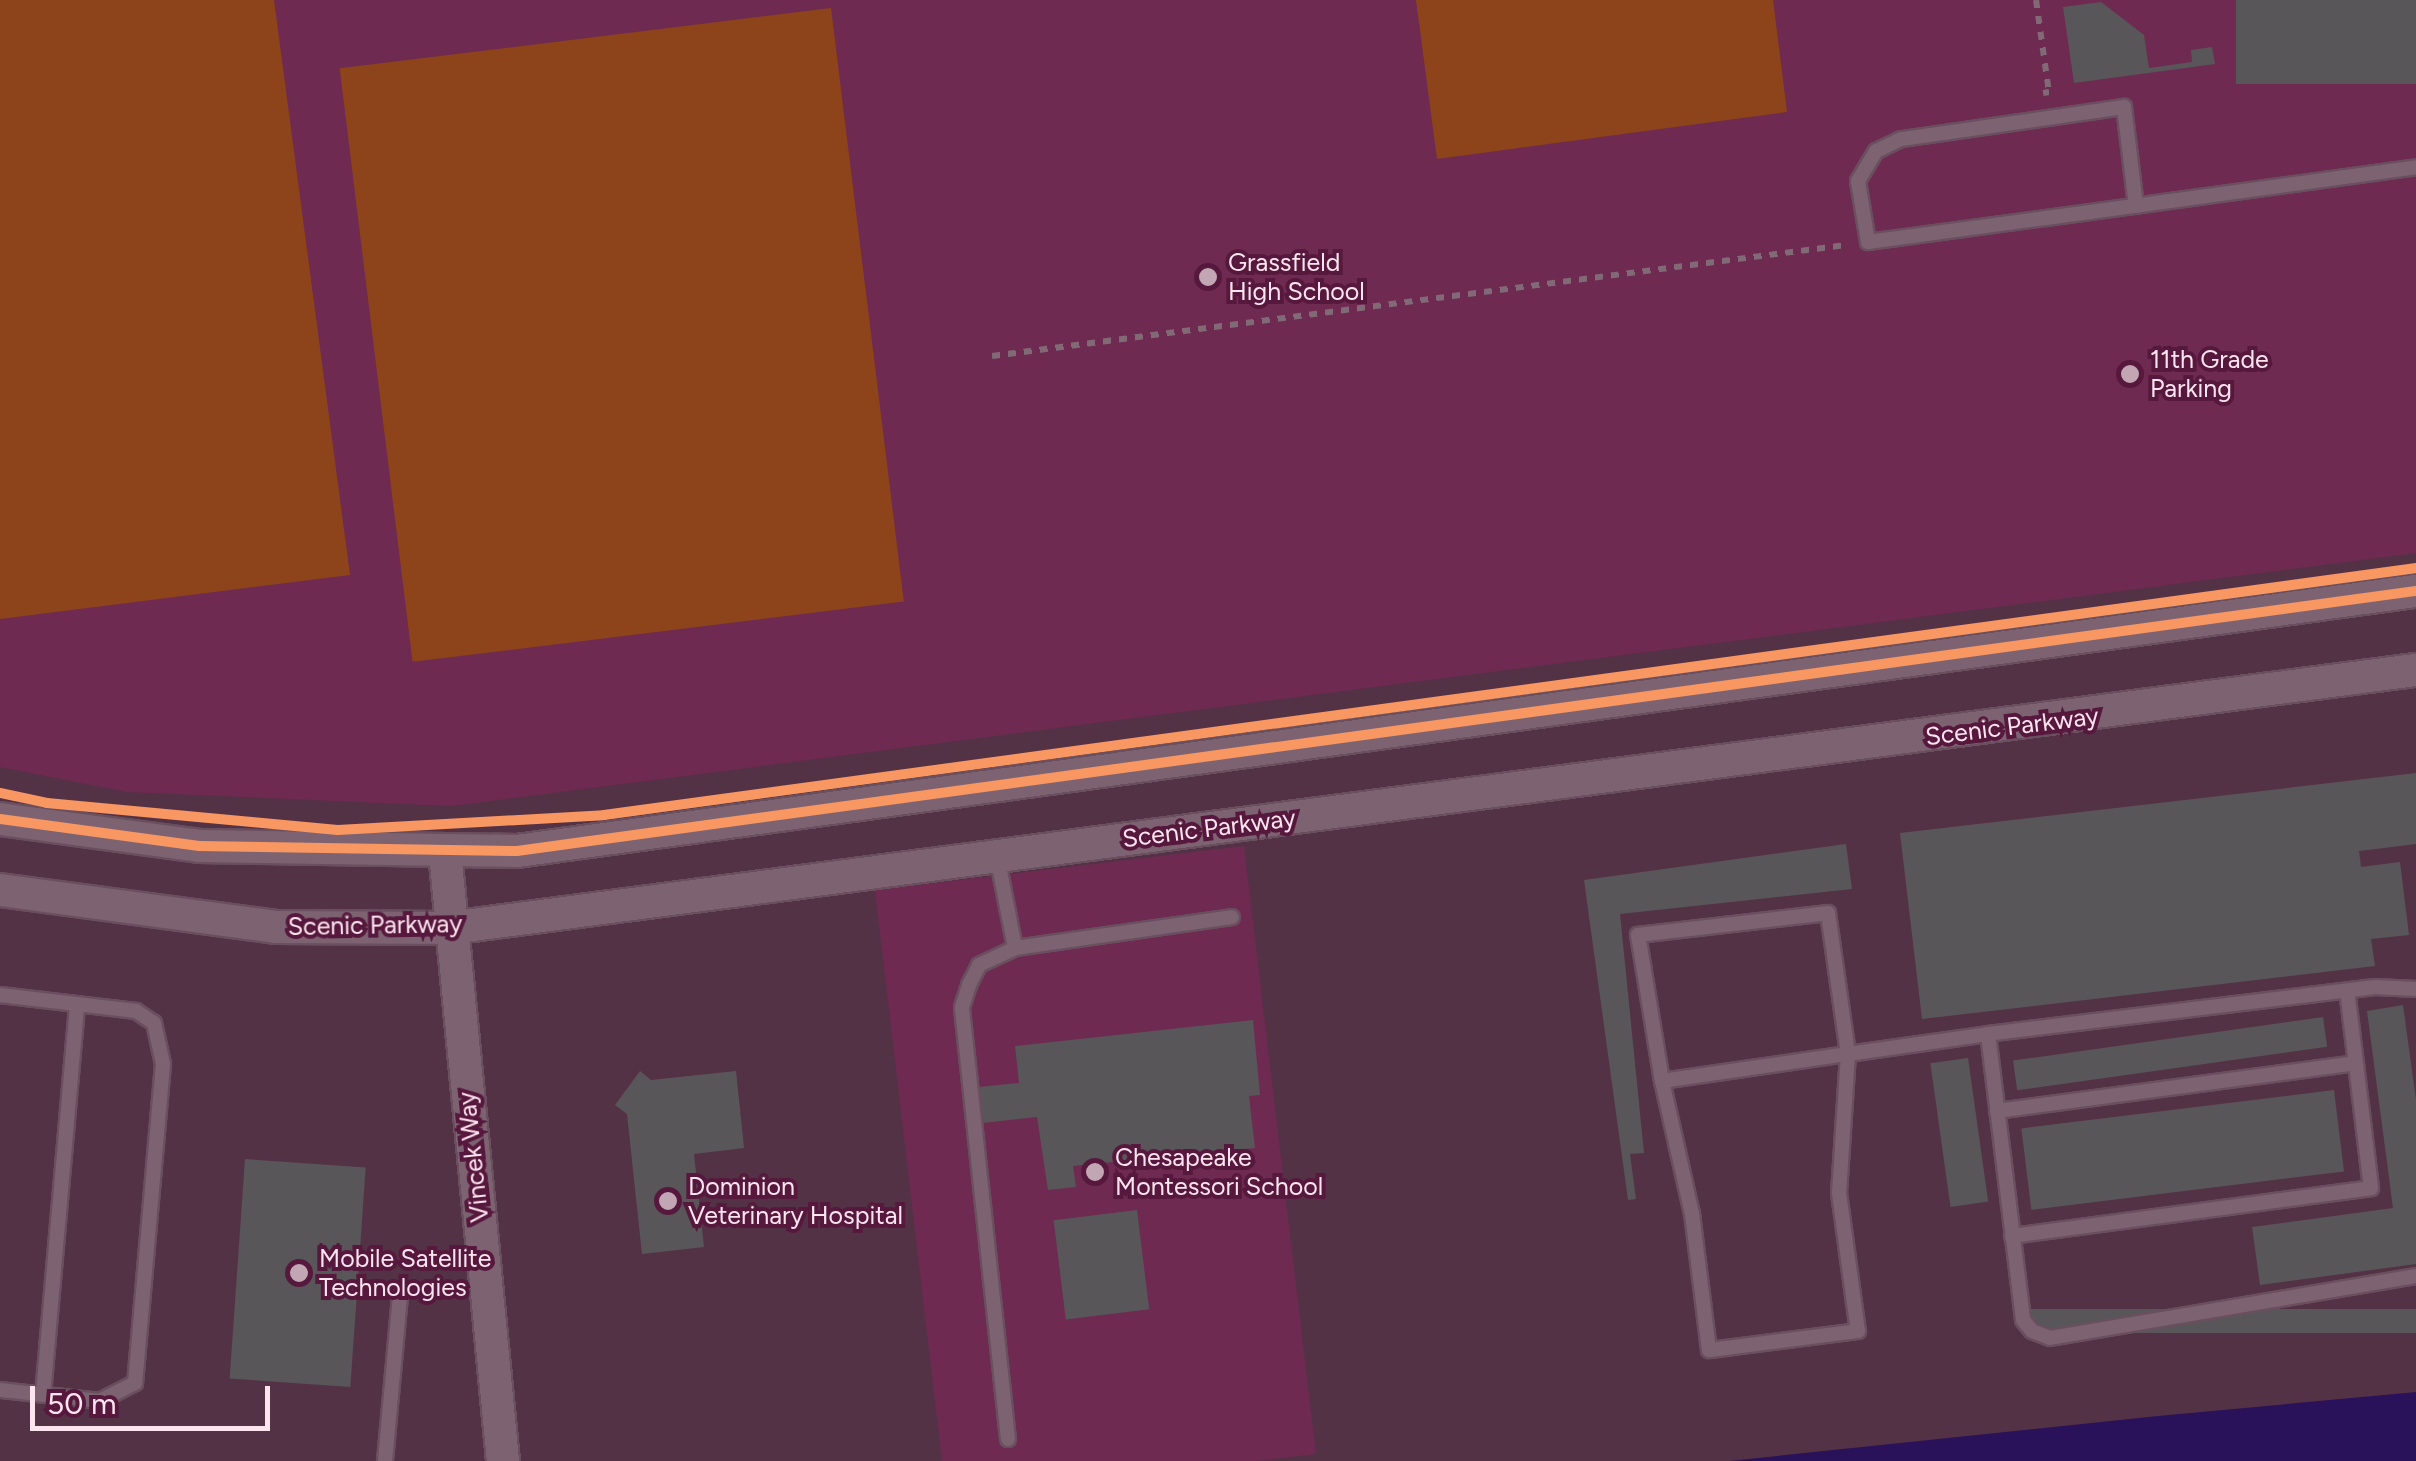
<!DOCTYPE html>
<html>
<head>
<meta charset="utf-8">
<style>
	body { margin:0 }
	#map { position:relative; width:2416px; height:1461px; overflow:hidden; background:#543246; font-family:Figtree,sans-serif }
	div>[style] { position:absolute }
	.built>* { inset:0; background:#6e2a50 }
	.green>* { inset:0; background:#8e441b; transform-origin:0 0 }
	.water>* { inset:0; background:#2a125a }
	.building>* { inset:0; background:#59565a; transform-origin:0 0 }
	.path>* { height:6px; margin-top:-3px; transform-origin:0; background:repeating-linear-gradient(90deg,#816a76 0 8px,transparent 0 16px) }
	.roads { filter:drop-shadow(2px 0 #6a4f5f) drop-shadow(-2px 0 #6a4f5f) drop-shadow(0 2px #6a4f5f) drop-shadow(0 -2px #6a4f5f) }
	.service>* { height:14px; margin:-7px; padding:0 7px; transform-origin:7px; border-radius:7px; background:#7d6371 }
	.tertiary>* { height:32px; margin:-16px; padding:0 16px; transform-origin:16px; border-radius:16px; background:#7d6371 }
	.cycleway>* { height:10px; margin:-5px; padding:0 5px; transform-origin:5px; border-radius:5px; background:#f99763 }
	.dots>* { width:28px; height:28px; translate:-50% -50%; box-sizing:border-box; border:5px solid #57183d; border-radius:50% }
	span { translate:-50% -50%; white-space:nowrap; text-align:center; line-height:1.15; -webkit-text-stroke:8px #57183d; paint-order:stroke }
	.poi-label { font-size:25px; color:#fde4ef }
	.left { translate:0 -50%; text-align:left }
	.street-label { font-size:25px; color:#fde4ef }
	.scale { position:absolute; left:30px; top:1386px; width:240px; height:45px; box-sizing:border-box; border:5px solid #fde4ef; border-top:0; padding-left:12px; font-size:30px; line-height:35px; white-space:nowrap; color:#fde4ef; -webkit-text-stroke:8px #57183d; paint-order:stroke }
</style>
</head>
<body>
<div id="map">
	<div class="built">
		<i style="clip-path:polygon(0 0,2416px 0,2416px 553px,451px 806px,127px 792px,0 767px)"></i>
		<i style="clip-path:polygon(1244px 846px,1316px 1454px,1255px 1461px,942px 1461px,875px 890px)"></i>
	</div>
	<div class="green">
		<i style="clip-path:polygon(0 0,274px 0,350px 575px,0 619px)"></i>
		<i style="clip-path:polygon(1416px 0,1773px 0,1787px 112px,1437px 159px)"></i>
		<i style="left:831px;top:8px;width:598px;height:495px;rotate:83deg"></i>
	</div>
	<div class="water">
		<i style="clip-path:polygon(2416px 1392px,2416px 1461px,1729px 1461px,2158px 1416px)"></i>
	</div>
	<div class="building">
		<i style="left:2416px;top:0;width:84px;height:180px;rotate:90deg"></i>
		<i style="clip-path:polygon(2101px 2px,2144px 35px,2149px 68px,2192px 62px,2191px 50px,2212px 47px,2215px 64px,2074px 83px,2063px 7px)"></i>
		<i style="clip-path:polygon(2416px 773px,2416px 844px,2359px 851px,2361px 867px,2400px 862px,2409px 935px,2371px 939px,2375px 966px,1922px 1019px,1900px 833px)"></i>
		<i style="clip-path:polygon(1846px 844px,1852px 889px,1620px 914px,1644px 1153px,1630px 1154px,1636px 1199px,1628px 1200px,1584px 880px)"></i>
		<i style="clip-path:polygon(2403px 1005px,2416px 1100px,2416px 1264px,2260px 1285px,2252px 1227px,2393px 1208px,2367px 1011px)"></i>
		<i style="left:2323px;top:1017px;width:30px;height:313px;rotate:82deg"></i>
		<i style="clip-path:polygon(1253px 1020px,1260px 1095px,1249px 1096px,1255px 1148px,1073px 1166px,1076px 1187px,1048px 1190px,1037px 1117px,983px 1123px,979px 1087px,1019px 1083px,1015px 1046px)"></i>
		<i style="left:1968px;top:1058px;width:145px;height:38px;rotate:82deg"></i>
		<i style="clip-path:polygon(640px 1071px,651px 1080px,736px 1071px,744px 1148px,694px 1154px,704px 1247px,642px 1254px,627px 1114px,615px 1105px)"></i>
		<i style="left:2334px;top:1090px;width:82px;height:315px;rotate:83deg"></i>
		<i style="left:245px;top:1159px;width:121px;height:220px;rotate:4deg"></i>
		<i style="left:1137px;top:1210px;width:100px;height:84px;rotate:83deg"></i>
		<i style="left:2416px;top:1309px;width:24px;height:390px;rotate:90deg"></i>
	</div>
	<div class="path">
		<i style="left:2036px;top:0;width:93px;rotate:82deg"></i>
		<i style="left:2049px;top:92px;width:6px;rotate:171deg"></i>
		<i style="left:992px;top:356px;width:861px;rotate:-7.41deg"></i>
	</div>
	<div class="roads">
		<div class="service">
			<i style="left:2136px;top:206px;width:100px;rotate:-96.9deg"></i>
			<i style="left:2124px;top:107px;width:225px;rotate:171.8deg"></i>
			<i style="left:1901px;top:139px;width:28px;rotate:154deg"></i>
			<i style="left:1876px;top:151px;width:35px;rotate:121deg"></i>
			<i style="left:1858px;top:181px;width:62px;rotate:80.7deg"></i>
			<i style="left:1868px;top:242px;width:180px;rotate:-7.7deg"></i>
			<i style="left:2046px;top:218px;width:373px;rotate:-7.8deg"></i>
			<i style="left:997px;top:856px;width:94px;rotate:78.9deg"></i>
			<i style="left:2416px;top:989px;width:41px;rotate:-177.2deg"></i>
			<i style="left:2375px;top:987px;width:390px;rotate:173.1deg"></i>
			<i style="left:1988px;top:1034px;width:288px;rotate:83deg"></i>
			<i style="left:2023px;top:1320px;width:14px;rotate:51deg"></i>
			<i style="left:2032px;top:1331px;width:19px;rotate:21deg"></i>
			<i style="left:2050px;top:1338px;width:371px;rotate:-9.6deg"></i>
			<i style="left:0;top:995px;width:137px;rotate:6.7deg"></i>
			<i style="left:136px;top:1011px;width:22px;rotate:34deg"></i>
			<i style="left:154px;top:1023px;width:42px;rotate:77.6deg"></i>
			<i style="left:163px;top:1064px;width:320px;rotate:95deg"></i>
			<i style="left:135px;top:1383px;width:39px;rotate:153deg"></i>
			<i style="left:100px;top:1401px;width:101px;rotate:-173.7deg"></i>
			<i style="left:1662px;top:1081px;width:148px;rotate:-99.3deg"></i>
			<i style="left:1638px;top:935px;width:191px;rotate:-6.6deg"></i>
			<i style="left:1828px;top:913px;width:142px;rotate:81.9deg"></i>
			<i style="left:1848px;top:1054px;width:139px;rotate:93.7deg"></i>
			<i style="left:1839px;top:1193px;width:139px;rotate:82.2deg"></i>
			<i style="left:1858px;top:1331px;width:150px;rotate:172.7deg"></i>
			<i style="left:1709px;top:1350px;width:137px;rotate:-97.1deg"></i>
			<i style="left:1692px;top:1214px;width:136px;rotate:-102.7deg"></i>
			<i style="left:1662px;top:1081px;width:188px;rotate:-8.3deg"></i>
			<i style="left:1848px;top:1054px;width:141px;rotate:-8.1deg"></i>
			<i style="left:1997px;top:1111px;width:362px;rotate:-7.6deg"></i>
			<i style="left:2012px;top:1236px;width:362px;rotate:-7.6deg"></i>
			<i style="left:2371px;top:1188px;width:198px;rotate:-96.9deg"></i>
			<i style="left:43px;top:1395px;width:392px;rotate:-85deg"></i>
			<i style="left:1008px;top:1439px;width:434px;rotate:-96.1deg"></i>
			<i style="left:962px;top:1007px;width:23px;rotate:-72deg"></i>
			<i style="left:969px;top:985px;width:22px;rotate:-63deg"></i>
			<i style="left:979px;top:965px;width:40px;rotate:-25deg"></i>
			<i style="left:1015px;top:948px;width:219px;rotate:-8.1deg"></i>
			<i style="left:385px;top:1461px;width:167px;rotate:-84.8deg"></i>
		</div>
		<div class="tertiary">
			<i style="left:0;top:819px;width:201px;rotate:7.7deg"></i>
			<i style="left:199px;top:846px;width:318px;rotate:0.9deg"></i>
			<i style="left:517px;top:851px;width:1917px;rotate:-7.8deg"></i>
			<i style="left:445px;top:852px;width:612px;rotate:84.56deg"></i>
			<i style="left:0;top:890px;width:278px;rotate:7.6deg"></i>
			<i style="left:276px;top:927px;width:174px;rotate:0.3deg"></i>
			<i style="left:450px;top:928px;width:1983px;rotate:-7.48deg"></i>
		</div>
	</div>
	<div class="cycleway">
		<i style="left:0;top:793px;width:48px;rotate:12deg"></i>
		<i style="left:47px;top:803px;width:292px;rotate:5.3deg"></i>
		<i style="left:338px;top:830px;width:266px;rotate:-3.2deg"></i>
		<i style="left:604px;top:815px;width:1829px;rotate:-7.76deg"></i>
		<i style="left:0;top:819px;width:201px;rotate:7.7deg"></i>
		<i style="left:199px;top:846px;width:318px;rotate:0.9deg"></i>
		<i style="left:517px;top:851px;width:1917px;rotate:-7.8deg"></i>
	</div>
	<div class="dots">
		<i style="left:1208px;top:277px;background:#c2a6b4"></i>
		<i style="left:2130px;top:374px;background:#c2a6b4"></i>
		<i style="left:1095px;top:1172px;background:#c2a6b4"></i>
		<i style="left:668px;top:1201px;background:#c2a6b4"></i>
		<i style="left:299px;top:1273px;background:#c2a6b4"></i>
	</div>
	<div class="poi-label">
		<span class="left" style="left:1228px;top:277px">Grassfield<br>High School</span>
		<span class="left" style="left:2150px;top:374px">11th Grade<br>Parking</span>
		<span class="left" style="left:1115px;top:1172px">Chesapeake<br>Montessori School</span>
		<span class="left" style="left:688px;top:1201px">Dominion<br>Veterinary Hospital</span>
		<span class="left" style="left:319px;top:1273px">Mobile Satellite<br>Technologies</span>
	</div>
	<div class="street-label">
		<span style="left:2012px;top:726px;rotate:-7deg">Scenic Parkway</span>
		<span style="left:1209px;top:828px;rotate:-7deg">Scenic Parkway</span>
		<span style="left:375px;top:925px;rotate:-1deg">Scenic Parkway</span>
		<span style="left:473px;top:1157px;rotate:-96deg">Vincek Way</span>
	</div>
	<div class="scale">50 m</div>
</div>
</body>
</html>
